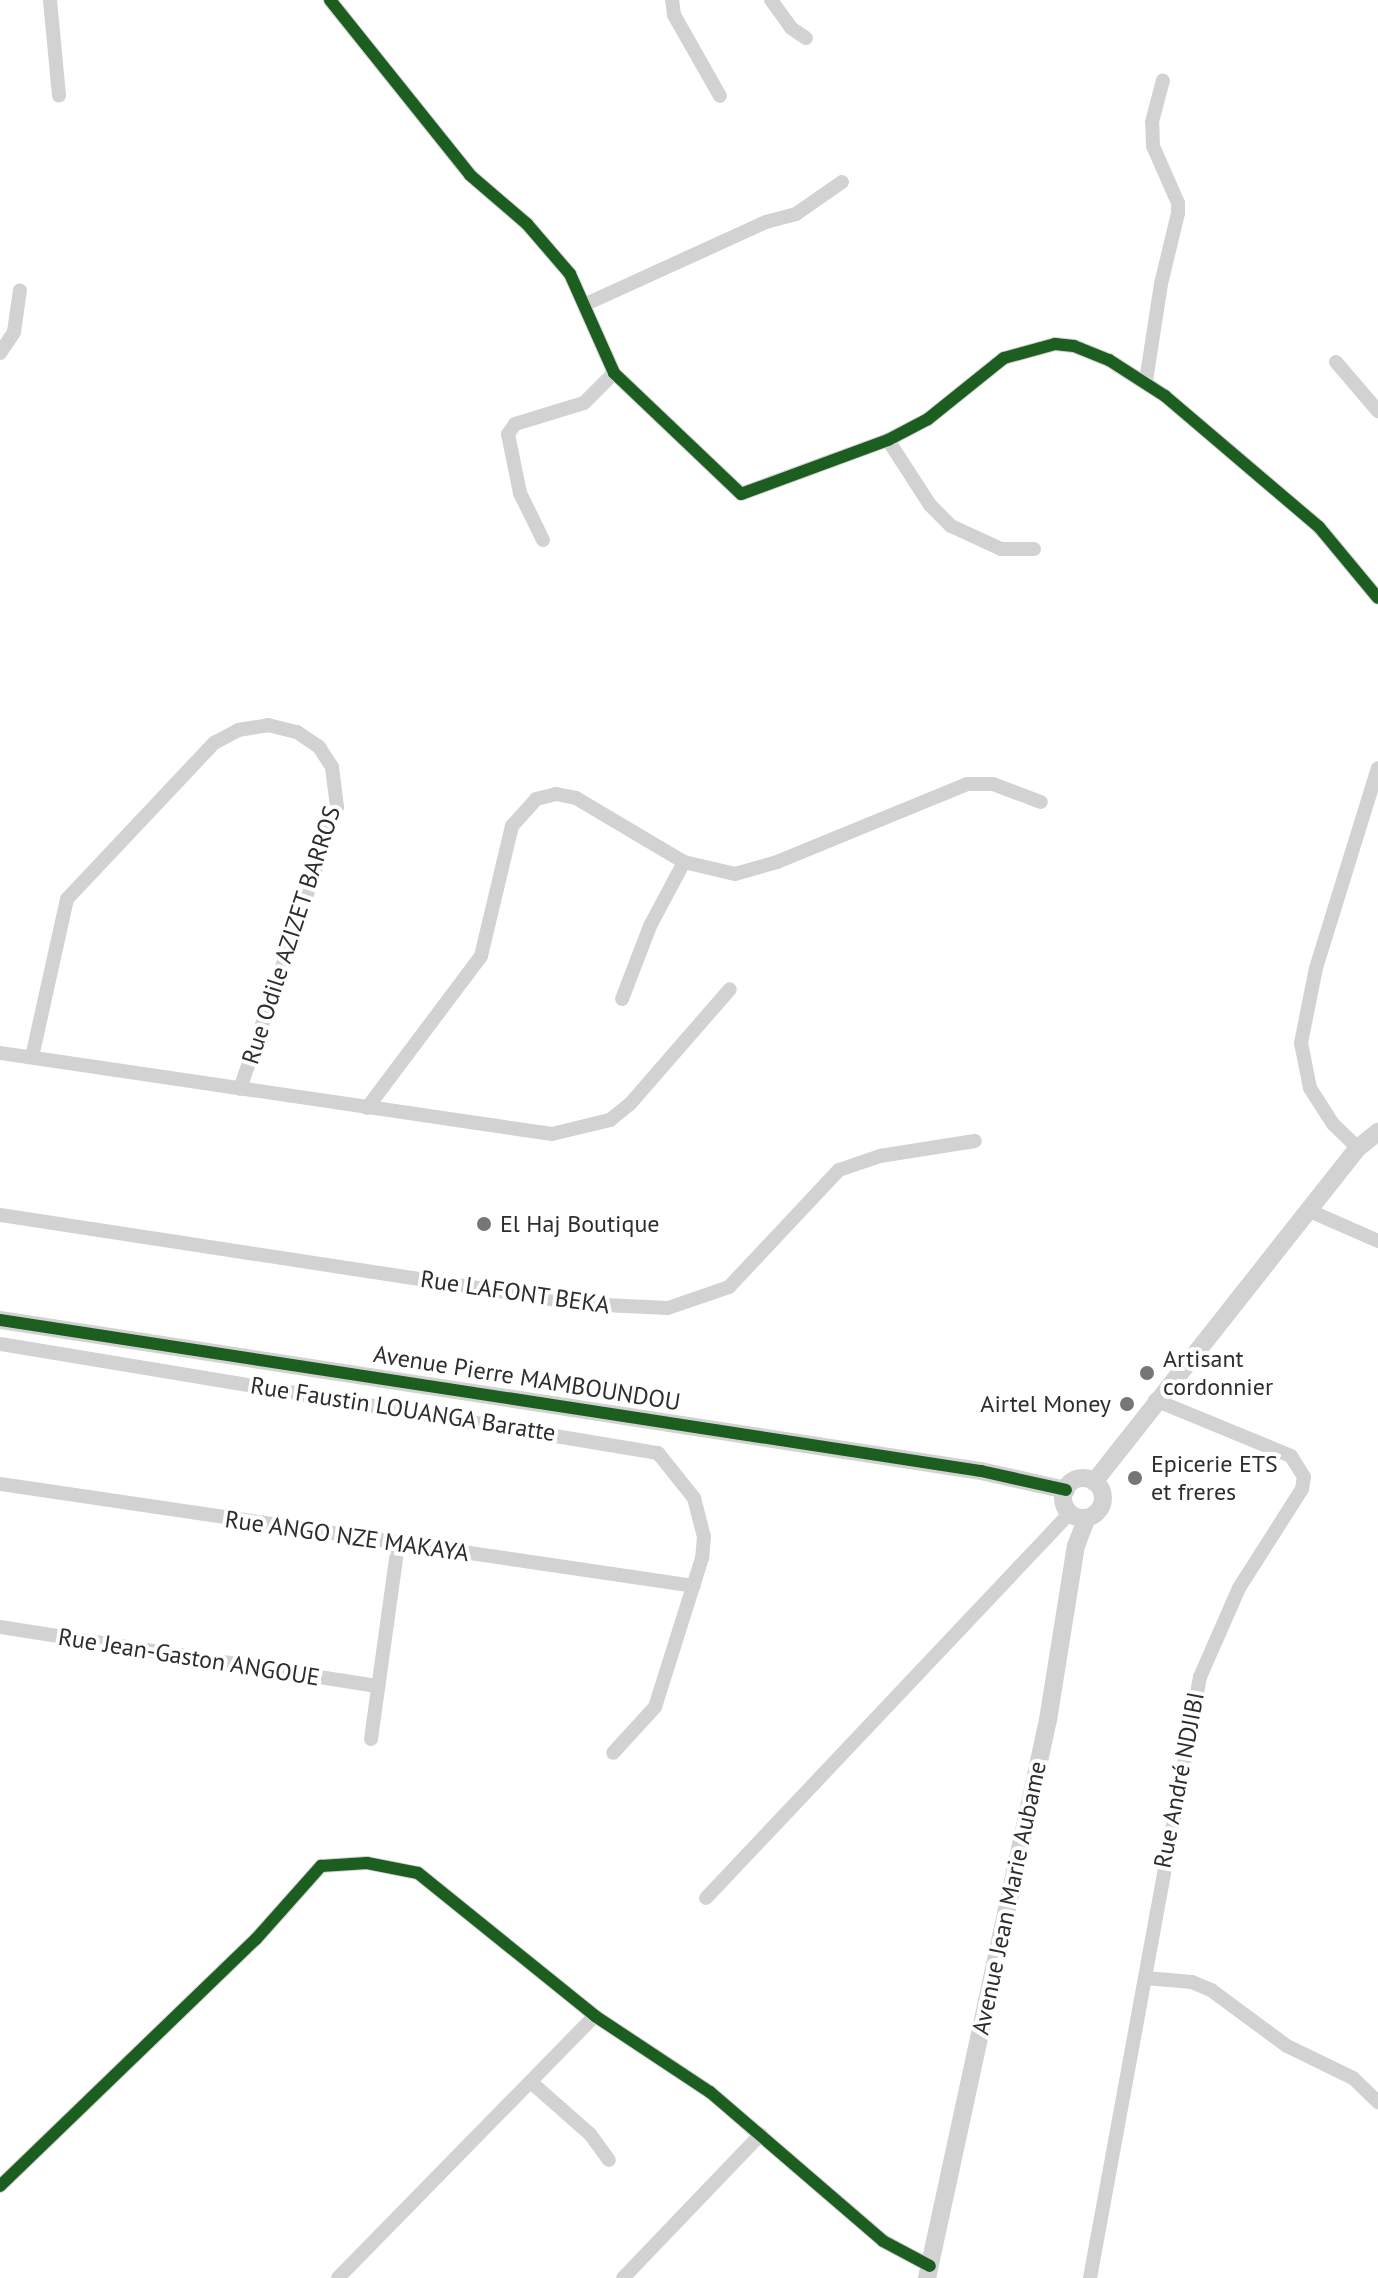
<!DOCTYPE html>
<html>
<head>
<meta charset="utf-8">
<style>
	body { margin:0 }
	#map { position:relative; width:1378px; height:2278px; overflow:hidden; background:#fff; font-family:"PT Sans",sans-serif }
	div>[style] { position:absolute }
	.minor>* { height:14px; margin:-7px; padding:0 7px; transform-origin:7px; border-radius:7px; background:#d2d2d2 }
	.tertiary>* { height:18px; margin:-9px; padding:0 9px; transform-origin:9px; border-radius:9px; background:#d2d2d2 }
	.tertiary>.ring { margin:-9px; padding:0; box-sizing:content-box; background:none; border:18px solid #d2d2d2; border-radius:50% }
	.cycleway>* { height:12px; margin:-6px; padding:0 6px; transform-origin:6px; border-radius:6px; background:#1b5e20 }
	.dots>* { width:22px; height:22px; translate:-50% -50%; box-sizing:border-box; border:4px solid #fff; border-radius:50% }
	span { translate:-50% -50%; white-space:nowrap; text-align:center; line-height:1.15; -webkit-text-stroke:8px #fff; paint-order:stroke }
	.street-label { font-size:24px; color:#2d2d2d }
	.poi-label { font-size:24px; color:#2d2d2d }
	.left { translate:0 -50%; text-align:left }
	.right { translate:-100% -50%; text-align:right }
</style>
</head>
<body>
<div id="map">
	<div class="minor">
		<i style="left:50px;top:0;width:96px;rotate:84.6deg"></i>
		<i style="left:330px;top:0;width:224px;rotate:51.3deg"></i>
		<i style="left:470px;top:175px;width:75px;rotate:40.7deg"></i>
		<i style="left:527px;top:224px;width:66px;rotate:49.3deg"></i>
		<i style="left:570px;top:274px;width:108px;rotate:66deg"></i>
		<i style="left:614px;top:373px;width:175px;rotate:43.6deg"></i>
		<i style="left:741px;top:494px;width:157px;rotate:-20.2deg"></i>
		<i style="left:888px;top:440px;width:45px;rotate:-27.7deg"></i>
		<i style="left:928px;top:419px;width:97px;rotate:-38.8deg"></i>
		<i style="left:1004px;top:358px;width:53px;rotate:-15.4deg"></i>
		<i style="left:1055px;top:344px;width:19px;rotate:6deg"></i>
		<i style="left:1074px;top:346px;width:38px;rotate:22deg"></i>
		<i style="left:1109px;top:360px;width:67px;rotate:32.7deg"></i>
		<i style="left:1165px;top:396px;width:202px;rotate:40.4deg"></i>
		<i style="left:1319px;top:527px;width:92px;rotate:50.3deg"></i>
		<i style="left:672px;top:0;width:15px;rotate:82deg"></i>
		<i style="left:674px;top:15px;width:93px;rotate:60.4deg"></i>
		<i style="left:771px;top:0;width:34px;rotate:54deg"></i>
		<i style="left:791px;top:28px;width:18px;rotate:34deg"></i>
		<i style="left:586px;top:304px;width:198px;rotate:-24.5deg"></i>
		<i style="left:766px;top:222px;width:31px;rotate:-15deg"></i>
		<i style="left:796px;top:214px;width:56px;rotate:-34.8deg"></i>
		<i style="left:0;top:353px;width:25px;rotate:-56deg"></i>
		<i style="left:14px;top:332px;width:42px;rotate:-81.9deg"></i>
		<i style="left:1336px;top:362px;width:65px;rotate:49.4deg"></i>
		<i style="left:1146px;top:381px;width:98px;rotate:-81.2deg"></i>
		<i style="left:1161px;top:284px;width:73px;rotate:-76.5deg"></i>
		<i style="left:1178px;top:213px;width:10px;rotate:-90deg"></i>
		<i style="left:1178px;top:203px;width:62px;rotate:-113.7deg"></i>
		<i style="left:1153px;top:146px;width:24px;rotate:-92deg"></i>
		<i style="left:1152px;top:122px;width:43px;rotate:-75.3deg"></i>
		<i style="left:888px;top:440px;width:77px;rotate:57.1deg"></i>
		<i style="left:930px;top:505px;width:30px;rotate:45deg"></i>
		<i style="left:951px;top:526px;width:55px;rotate:24.7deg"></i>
		<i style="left:1001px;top:549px;width:33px"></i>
		<i style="left:543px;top:540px;width:52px;rotate:-116.1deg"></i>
		<i style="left:520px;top:493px;width:60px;rotate:-101.5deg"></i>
		<i style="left:508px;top:434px;width:12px;rotate:-55deg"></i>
		<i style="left:515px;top:424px;width:72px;rotate:-16.9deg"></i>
		<i style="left:584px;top:403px;width:42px;rotate:-45deg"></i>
		<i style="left:622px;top:999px;width:78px;rotate:-69deg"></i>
		<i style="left:650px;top:926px;width:72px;rotate:-62deg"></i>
		<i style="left:0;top:1053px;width:558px;rotate:8.35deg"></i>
		<i style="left:552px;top:1134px;width:60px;rotate:-13.6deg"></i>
		<i style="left:610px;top:1120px;width:26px;rotate:-39deg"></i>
		<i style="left:630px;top:1104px;width:152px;rotate:-49deg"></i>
		<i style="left:32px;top:1057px;width:162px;rotate:-77.5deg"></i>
		<i style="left:67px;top:899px;width:214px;rotate:-46.7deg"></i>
		<i style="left:214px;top:743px;width:27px;rotate:-28deg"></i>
		<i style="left:238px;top:730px;width:30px;rotate:-9deg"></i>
		<i style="left:268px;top:725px;width:30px;rotate:14deg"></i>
		<i style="left:297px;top:732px;width:27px;rotate:34deg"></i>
		<i style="left:319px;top:747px;width:24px;rotate:57deg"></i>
		<i style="left:332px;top:767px;width:40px;rotate:82.9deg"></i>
		<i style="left:337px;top:807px;width:298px;rotate:109deg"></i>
		<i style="left:367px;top:1108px;width:190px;rotate:-53.1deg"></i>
		<i style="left:481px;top:956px;width:134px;rotate:-76.6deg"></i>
		<i style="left:512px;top:826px;width:36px;rotate:-48deg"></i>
		<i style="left:536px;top:799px;width:21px;rotate:-14deg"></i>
		<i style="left:556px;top:794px;width:20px;rotate:11deg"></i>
		<i style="left:576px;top:798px;width:126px;rotate:30.7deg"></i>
		<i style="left:684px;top:862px;width:52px;rotate:13.2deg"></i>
		<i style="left:735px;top:874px;width:44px;rotate:-15.9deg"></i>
		<i style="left:777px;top:862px;width:205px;rotate:-22.3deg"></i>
		<i style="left:967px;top:784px;width:26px"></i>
		<i style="left:993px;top:784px;width:51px;rotate:20.6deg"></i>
		<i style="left:1358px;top:1148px;width:35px;rotate:-136deg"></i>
		<i style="left:1333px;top:1124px;width:43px;rotate:-122.6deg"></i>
		<i style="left:1310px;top:1088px;width:46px;rotate:-101.3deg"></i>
		<i style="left:1301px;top:1043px;width:76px;rotate:-78.7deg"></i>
		<i style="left:1316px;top:968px;width:209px;rotate:-72.8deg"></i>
		<i style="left:1312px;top:1212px;width:72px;rotate:23.7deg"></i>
		<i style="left:0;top:1215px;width:590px;rotate:8.68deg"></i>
		<i style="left:583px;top:1304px;width:85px;rotate:2.7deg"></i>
		<i style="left:668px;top:1308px;width:65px;rotate:-19deg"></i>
		<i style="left:729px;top:1287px;width:161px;rotate:-46.8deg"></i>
		<i style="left:839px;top:1170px;width:43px;rotate:-18.9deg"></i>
		<i style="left:880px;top:1156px;width:96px;rotate:-9deg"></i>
		<i style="left:0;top:1344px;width:667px;rotate:9.41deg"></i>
		<i style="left:658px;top:1453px;width:58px;rotate:51.3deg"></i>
		<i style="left:694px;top:1498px;width:40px;rotate:75.6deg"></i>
		<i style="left:704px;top:1537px;width:21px;rotate:95deg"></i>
		<i style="left:702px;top:1558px;width:156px;rotate:107.5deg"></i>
		<i style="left:655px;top:1707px;width:62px;rotate:132.4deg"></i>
		<i style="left:0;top:1484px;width:701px;rotate:8.36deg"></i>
		<i style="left:0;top:1627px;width:383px;rotate:8.9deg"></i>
		<i style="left:371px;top:1739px;width:196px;rotate:-82.1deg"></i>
		<i style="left:706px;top:1898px;width:530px;rotate:-46.61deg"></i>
		<i style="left:1145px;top:1978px;width:47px;rotate:4.9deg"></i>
		<i style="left:1192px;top:1982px;width:21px;rotate:23deg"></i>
		<i style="left:1211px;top:1990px;width:94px;rotate:36.4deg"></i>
		<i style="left:1287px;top:2046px;width:73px;rotate:25.9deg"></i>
		<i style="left:1353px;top:2078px;width:35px;rotate:44deg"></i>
		<i style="left:533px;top:2084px;width:76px;rotate:41.3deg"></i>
		<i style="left:590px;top:2134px;width:32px;rotate:54deg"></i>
		<i style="left:0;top:2186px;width:356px;rotate:-44deg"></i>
		<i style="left:256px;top:1939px;width:98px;rotate:-48.3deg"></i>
		<i style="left:321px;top:1866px;width:46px;rotate:-3.7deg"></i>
		<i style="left:367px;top:1863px;width:52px;rotate:11.1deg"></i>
		<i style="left:418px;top:1873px;width:228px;rotate:38.9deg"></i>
		<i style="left:595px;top:2016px;width:138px;rotate:33.5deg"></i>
		<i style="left:710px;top:2092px;width:228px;rotate:40.7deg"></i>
		<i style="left:883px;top:2241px;width:53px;rotate:28deg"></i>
		<i style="left:338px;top:2278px;width:367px;rotate:-45.6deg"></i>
		<i style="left:623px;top:2278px;width:199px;rotate:-46.2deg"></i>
		<i style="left:1090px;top:2278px;width:611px;rotate:-79.63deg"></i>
		<i style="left:1200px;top:1677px;width:97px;rotate:-66.3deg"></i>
		<i style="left:1239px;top:1588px;width:117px;rotate:-57.5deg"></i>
		<i style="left:1302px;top:1489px;width:12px;rotate:-81deg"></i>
		<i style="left:1304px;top:1477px;width:25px;rotate:-122deg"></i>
		<i style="left:1291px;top:1456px;width:147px;rotate:-157.6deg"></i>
	</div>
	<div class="tertiary">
		<i style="left:0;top:1320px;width:993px;rotate:8.75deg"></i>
		<i style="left:981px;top:1471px;width:87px;rotate:12.6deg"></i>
		<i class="ring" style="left:1063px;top:1478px;width:22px;height:22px"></i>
		<i style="left:1094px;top:1482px;width:426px;rotate:-51.7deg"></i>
		<i style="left:1358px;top:1148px;width:26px;rotate:-39deg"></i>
		<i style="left:927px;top:2278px;width:571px;rotate:-77.77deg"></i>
		<i style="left:1048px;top:1720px;width:176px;rotate:-80.9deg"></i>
		<i style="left:1076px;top:1546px;width:30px;rotate:-69deg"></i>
	</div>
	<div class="cycleway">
		<i style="left:330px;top:0;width:224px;rotate:51.3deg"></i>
		<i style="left:470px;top:175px;width:75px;rotate:40.7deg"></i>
		<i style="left:527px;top:224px;width:66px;rotate:49.3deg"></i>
		<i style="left:570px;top:274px;width:108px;rotate:66deg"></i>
		<i style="left:614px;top:373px;width:175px;rotate:43.6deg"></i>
		<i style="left:741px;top:494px;width:157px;rotate:-20.2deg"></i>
		<i style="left:888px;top:440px;width:45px;rotate:-27.7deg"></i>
		<i style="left:928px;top:419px;width:97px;rotate:-38.8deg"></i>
		<i style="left:1004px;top:358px;width:53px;rotate:-15.4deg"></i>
		<i style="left:1055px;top:344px;width:19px;rotate:6deg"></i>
		<i style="left:1074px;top:346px;width:38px;rotate:22deg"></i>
		<i style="left:1109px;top:360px;width:67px;rotate:32.7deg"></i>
		<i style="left:1165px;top:396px;width:202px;rotate:40.4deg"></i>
		<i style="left:1319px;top:527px;width:92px;rotate:50.3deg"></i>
		<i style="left:0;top:1320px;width:993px;rotate:8.75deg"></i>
		<i style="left:981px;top:1471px;width:87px;rotate:12.6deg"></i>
		<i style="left:0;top:2186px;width:356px;rotate:-44deg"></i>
		<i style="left:256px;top:1939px;width:98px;rotate:-48.3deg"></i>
		<i style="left:321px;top:1866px;width:46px;rotate:-3.7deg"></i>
		<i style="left:367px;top:1863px;width:52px;rotate:11.1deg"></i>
		<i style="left:418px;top:1873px;width:228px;rotate:38.9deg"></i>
		<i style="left:595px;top:2016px;width:138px;rotate:33.5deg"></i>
		<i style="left:710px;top:2092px;width:228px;rotate:40.7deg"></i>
		<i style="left:883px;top:2241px;width:53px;rotate:28deg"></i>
	</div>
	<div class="dots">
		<i style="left:484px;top:1224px;background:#767676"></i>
		<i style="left:1147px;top:1373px;background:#767676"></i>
		<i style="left:1127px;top:1404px;background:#767676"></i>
		<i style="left:1135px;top:1478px;background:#767676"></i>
	</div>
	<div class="street-label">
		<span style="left:291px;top:935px;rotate:-72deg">Rue Odile AZIZET BARROS</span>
		<span style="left:515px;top:1292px;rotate:8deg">Rue LAFONT BEKA</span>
		<span style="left:527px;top:1378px;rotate:9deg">Avenue Pierre MAMBOUNDOU</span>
		<span style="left:403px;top:1409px;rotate:9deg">Rue Faustin LOUANGA Baratte</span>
		<span style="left:347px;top:1536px;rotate:8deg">Rue ANGO NZE MAKAYA</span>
		<span style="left:189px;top:1657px;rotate:9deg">Rue Jean-Gaston ANGOUE</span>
		<span style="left:1179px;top:1780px;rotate:-79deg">Rue André NDJIBI</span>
		<span style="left:1009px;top:1898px;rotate:-78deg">Avenue Jean Marie Aubame</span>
	</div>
	<div class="poi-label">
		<span class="left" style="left:500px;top:1224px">El Haj Boutique</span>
		<span class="left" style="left:1163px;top:1373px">Artisant<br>cordonnier</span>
		<span class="right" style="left:1111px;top:1404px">Airtel Money</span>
		<span class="left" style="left:1151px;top:1478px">Epicerie ETS<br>et freres</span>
	</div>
</div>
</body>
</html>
